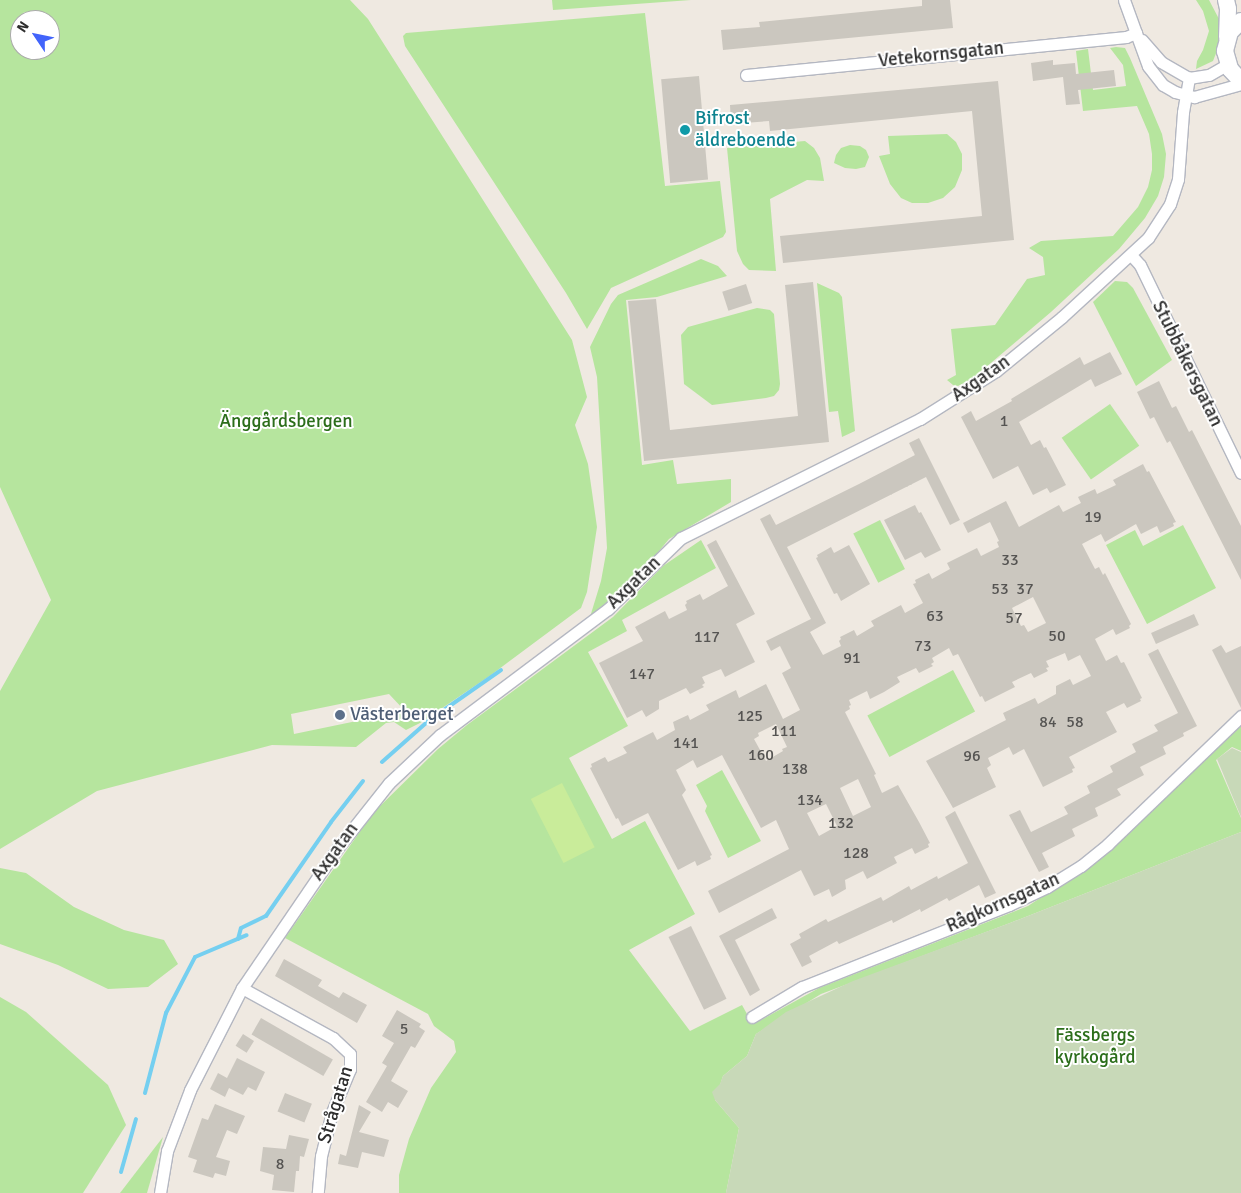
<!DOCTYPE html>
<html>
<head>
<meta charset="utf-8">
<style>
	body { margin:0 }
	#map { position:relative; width:1241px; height:1193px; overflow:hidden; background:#efe9e1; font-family:Signika,sans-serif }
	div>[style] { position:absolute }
	.green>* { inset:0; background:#b6e59e; transform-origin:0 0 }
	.cemetery>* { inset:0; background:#c8d9b8 }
	.pitch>* { inset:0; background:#c9ec9a; transform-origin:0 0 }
	.stream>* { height:4px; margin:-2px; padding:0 2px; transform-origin:2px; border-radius:2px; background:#75cff0 }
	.building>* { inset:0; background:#cbc7bf; transform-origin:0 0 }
	.roads { filter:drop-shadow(1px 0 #b4b7c1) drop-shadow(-1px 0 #b4b7c1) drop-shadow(0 1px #b4b7c1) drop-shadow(0 -1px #b4b7c1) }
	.minor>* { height:11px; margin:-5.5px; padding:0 5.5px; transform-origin:5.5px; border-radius:5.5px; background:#fff }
	.secondary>* { height:16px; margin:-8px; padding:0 8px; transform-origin:8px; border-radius:8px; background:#fff }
	.dots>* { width:14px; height:14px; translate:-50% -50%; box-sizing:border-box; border:2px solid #fff; border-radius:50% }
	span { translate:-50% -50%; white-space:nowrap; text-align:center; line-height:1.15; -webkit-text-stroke:4px #fff; paint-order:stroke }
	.number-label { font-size:16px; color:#555452 }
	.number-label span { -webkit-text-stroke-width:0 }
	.street-label { font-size:19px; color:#2e2e2e }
	.culture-label { font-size:19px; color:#0d838f }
	.left { translate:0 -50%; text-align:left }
	.park-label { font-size:19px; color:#2c6e1b }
	.service-label { font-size:19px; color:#4e5e75 }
	.north { position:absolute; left:10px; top:10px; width:50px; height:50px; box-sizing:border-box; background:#fff; border:1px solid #ababab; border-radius:50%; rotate:304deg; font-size:14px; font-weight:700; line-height:20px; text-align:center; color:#2e2e2e }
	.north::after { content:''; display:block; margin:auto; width:18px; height:22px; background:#4264fb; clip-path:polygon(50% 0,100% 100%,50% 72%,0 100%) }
</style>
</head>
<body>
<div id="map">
	<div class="green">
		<i style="clip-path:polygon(evenodd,0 0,350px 0,368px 19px,572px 340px,587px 397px,575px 425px,588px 464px,597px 527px,587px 592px,581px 608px,491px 675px,420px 723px,406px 730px,394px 722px,386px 723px,356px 747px,272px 745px,97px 791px,0 849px,0 691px,51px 600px,0 487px,0 0,20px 20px,50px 20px,50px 50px,20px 50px,20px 20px,0 0,389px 694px,405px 711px,294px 734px,291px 714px,389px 694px)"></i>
		<i style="clip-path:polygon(552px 0,691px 0,553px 10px)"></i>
		<i style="clip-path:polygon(1196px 0,1209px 0,1219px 19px,1220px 43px,1213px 61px,1196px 69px,1197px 61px,1203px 50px,1209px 31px,1203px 11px)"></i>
		<i style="clip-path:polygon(645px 13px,665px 186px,720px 181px,726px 232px,723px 237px,611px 288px,587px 329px,566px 293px,405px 46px,403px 36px,406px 33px)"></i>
		<i style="clip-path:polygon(1116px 47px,1125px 48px,1130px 58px,1162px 134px,1166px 154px,1164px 177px,1158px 196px,1145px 218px,1119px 249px,1051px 312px,972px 379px,958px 386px,953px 385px,947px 380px,956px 375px,951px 329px,995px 325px,1027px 279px,1045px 275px,1043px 257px,1029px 248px,1041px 241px,1113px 236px,1138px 207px,1148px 187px,1152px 170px,1152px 154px,1149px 134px,1137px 106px,1083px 111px,1076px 51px,1088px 49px,1093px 90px,1126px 86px,1123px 65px,1110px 48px)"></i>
		<i style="clip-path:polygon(947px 134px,956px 142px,962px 154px,962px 170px,955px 187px,943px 198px,928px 203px,912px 203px,901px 198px,890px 184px,879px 156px,890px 154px,888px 136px)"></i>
		<i style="clip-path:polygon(805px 141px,814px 148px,820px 158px,824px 181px,807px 180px,770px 199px,776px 271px,749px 270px,743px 264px,737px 251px,727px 148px)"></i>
		<i style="clip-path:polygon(850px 145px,860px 146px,866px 150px,869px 157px,865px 167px,856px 169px,845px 168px,834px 163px,836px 155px,841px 148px)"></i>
		<i style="clip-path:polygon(701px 259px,718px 266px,727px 276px,657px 297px,626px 300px,642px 465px,673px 460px,677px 484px,731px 479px,731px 502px,669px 539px,640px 574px,590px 617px,601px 581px,607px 548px,597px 377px,590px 347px,611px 304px,618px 295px)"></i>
		<i style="clip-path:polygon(1115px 281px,1127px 282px,1133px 288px,1172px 360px,1136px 386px,1093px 302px)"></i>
		<i style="clip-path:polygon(817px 283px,839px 293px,842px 297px,855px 431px,842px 437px,838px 411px,829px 412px)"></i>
		<i style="clip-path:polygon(757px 308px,770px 310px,774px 314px,780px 384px,779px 390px,774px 396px,766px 398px,712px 405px,684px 384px,681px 335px,688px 327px)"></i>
		<i style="left:1110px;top:404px;width:51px;height:59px;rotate:55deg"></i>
		<i style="left:880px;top:520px;width:55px;height:30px;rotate:63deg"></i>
		<i style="clip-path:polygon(1183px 525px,1216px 588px,1147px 624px,1106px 545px,1135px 530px,1143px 546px)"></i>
		<i style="clip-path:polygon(701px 540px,716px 568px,622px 620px,627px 631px,588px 652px,628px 726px,569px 758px,612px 839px,645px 821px,695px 914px,629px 950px,690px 1031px,742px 1005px,752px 1023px,761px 1020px,819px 988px,1028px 906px,1086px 868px,1241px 725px,1241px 751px,1232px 747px,1216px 760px,1241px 818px,1241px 832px,1010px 923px,821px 994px,756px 1034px,747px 1056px,723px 1076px,715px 1100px,739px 1128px,726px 1193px,399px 1193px,399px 1175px,409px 1139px,431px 1088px,456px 1052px,454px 1041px,434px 1026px,428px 1014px,285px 938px,373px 813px,438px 749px,467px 725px,613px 617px,663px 566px)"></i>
		<i style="left:953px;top:670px;width:47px;height:97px;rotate:62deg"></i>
		<i style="clip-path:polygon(722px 770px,761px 841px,728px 858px,705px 811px,707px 806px,696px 785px)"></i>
		<i style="clip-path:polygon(0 868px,26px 873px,74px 907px,124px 930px,164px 940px,178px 964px,148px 987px,108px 989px,58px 965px,0 944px)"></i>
		<i style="clip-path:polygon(0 997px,26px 1012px,108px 1085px,126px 1125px,83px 1193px,0 1193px)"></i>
		<i style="clip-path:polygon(163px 1137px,147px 1193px,120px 1193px)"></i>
	</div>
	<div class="cemetery">
		<i style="clip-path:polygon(1232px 748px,1241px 752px,1241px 817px,1217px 759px)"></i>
		<i style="clip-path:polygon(1241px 832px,1241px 1193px,726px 1193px,739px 1128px,715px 1100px,712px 1092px,720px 1084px,723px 1076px,747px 1056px,756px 1034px,786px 1012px,853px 981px,1010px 923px)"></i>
	</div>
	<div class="pitch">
		<i style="left:562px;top:783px;width:72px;height:35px;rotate:63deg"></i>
	</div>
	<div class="stream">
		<i style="left:428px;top:721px;width:89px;rotate:-34.9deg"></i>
		<i style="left:382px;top:762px;width:60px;rotate:-41.6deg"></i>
		<i style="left:238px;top:939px;width:11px;rotate:-75deg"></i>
		<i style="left:241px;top:928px;width:28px;rotate:-26deg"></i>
		<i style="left:266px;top:916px;width:114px;rotate:-55.3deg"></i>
		<i style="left:331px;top:822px;width:52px;rotate:-52deg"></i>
		<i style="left:145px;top:1093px;width:83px;rotate:-75.3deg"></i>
		<i style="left:166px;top:1013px;width:63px;rotate:-62.6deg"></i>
		<i style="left:195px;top:957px;width:56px;rotate:-22.9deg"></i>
		<i style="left:121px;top:1172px;width:55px;rotate:-74.2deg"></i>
	</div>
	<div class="building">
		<i style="clip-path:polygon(922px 0,950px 0,953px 28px,723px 50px,721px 30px,760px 27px,759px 22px,922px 6px)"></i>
		<i style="clip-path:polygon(1053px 60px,1053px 65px,1075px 63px,1076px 74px,1114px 70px,1116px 86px,1078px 90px,1080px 104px,1066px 105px,1063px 77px,1033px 81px,1031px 63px)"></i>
		<i style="left:699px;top:76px;width:104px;height:38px;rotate:85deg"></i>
		<i style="clip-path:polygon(998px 81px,1014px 240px,783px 263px,780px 236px,982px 216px,972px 111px,770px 131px,769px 121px,731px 124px,730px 105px)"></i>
		<i style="clip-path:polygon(813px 282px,829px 442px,644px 461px,628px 301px,656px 299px,670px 430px,798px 416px,785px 285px)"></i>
		<i style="left:746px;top:284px;width:20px;height:25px;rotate:72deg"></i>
		<i style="clip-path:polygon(1110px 352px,1122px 374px,1095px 387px,1091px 379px,1019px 422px,1031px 445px,1040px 440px,1044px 448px,1046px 447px,1066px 485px,1050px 493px,1047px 488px,1033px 495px,1018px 466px,993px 479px,961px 417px,971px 411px,976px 421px,1012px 401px,1011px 399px,1080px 357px,1084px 365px)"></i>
		<i style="clip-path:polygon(1159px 381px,1172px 408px,1176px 406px,1189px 432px,1192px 430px,1241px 526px,1241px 580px,1170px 441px,1167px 443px,1154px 417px,1150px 419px,1137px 392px)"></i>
		<i style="clip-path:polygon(evenodd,919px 438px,960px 520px,950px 525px,926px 477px,787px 547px,826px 623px,810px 632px,823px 655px,841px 646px,839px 641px,841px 639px,840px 637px,854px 630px,857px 636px,874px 626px,871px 621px,901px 605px,905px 613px,923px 603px,913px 584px,916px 583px,915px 580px,929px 573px,932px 579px,950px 569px,947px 563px,977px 548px,981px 556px,999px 547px,997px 542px,999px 541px,990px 522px,968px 533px,963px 523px,1006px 501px,1019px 527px,1059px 505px,1063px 512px,1081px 503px,1078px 497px,1095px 489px,1097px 494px,1116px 485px,1113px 480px,1143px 464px,1147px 472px,1149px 471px,1176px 522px,1173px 523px,1174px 526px,1160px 533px,1157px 526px,1141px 534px,1136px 524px,1105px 542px,1101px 534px,1082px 544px,1095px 569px,1099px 567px,1103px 575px,1105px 573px,1131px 624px,1129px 626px,1130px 628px,1116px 635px,1113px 629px,1095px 639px,1106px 661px,1117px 655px,1121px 663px,1124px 662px,1142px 698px,1140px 699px,1141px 701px,1127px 708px,1124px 703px,1106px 712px,1117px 732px,1069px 757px,1075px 768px,1072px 769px,1073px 772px,1043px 787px,1024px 749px,1013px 755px,1009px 747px,988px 758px,991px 765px,987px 768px,996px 787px,953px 808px,926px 761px,1006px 720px,1003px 713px,1035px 698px,1038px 704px,1056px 694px,1056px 686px,1070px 679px,1073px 685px,1091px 676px,1080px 655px,1068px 661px,1065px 653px,1046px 661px,1049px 667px,1046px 668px,1048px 671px,1034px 678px,1031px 673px,1012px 682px,1015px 687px,985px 702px,982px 696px,980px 697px,958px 654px,953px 656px,949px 648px,932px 658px,934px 662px,931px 664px,933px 666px,919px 673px,916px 668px,897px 677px,900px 682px,884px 692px,870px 699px,867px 691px,849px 700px,851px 705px,849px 706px,850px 709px,845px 712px,876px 774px,874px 775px,882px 793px,898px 785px,919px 822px,930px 843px,928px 844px,929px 847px,915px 854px,912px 848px,894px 857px,897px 863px,867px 879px,863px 871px,845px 880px,846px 889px,832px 897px,829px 889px,814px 896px,801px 870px,719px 913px,708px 891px,789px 849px,776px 820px,761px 828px,722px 755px,697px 768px,693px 760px,676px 770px,686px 790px,682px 795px,712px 855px,710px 856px,711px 859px,697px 866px,695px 861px,678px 870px,648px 813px,622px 826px,618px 818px,616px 819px,590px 768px,592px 767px,591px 764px,605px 757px,608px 762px,627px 753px,623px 747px,653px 732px,657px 740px,675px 730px,673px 722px,688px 715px,690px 720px,709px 710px,706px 705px,736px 690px,739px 698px,766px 684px,783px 719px,800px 710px,782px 673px,791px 668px,780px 646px,771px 651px,766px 641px,811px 619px,760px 519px,770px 514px,776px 525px,859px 484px,915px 455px,909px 443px,919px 438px,1033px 597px,1046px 623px,1028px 632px,1024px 625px,1021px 626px,1012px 608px,1033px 597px,919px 438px,776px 724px,787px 747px,782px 749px,783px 751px,766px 761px,754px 739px,759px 736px,758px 733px,776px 724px,919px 438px,858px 779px,871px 807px,853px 816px,840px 788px,858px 779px,919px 438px,826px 804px,837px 826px,819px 836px,807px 813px,826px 804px)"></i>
		<i style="clip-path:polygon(915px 505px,919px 513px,921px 512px,941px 550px,925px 558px,921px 552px,905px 560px,884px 520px)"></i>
		<i style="clip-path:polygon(716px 540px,755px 614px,736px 624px,755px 662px,725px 677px,721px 669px,702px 677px,705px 683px,702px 685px,704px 687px,690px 694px,686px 688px,659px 701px,659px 709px,646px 717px,642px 710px,627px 718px,599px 663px,643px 641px,635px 627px,665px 611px,669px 619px,687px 610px,685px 605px,687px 603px,686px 601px,700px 594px,703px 600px,728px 586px,707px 545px)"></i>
		<i style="clip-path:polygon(849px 545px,870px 584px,841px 601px,837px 593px,834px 594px,816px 558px,818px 557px,817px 555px,831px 547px,834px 553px)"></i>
		<i style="left:1194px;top:614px;width:12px;height:47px;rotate:66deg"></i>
		<i style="clip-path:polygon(1221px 645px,1226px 653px,1241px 646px,1241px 708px,1212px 650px)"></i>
		<i style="clip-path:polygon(1158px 649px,1197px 726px,1183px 733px,1184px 736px,1163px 747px,1166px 754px,1140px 767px,1144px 775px,1117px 789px,1121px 795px,1095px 808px,1098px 816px,1072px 829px,1075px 836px,1042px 853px,1049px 867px,1039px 872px,1009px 815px,1020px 810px,1031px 832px,1068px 814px,1064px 807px,1090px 793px,1087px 786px,1113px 772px,1110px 766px,1136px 752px,1132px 744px,1158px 731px,1154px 725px,1178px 713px,1148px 654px)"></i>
		<i style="clip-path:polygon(955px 811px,996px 893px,985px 898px,979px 885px,949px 901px,947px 898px,921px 912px,920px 909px,893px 923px,892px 920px,839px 944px,837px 941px,809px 956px,812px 962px,802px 967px,790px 944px,801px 938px,799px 934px,826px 919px,828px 922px,881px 897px,883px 901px,909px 886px,911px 890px,937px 876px,938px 879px,968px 863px,945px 817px)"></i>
		<i style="clip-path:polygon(772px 908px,777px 918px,735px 940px,760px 990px,750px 996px,719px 936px)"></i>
		<i style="left:691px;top:926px;width:81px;height:25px;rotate:64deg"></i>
		<i style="clip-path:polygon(284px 959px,322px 980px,318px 986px,339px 998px,343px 992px,367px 1005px,357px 1023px,275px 976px)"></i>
		<i style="clip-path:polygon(397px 1010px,421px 1024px,419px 1027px,425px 1031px,415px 1048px,411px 1046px,391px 1081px,408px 1091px,398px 1108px,388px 1102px,382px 1112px,366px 1102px,387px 1066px,382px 1063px,394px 1043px,382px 1036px)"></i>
		<i style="left:261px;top:1018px;width:83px;height:19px;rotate:30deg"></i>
		<i style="left:243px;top:1034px;width:13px;height:14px;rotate:32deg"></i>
		<i style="clip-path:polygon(237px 1058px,265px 1072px,256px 1091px,248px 1087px,243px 1095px,229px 1088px,225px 1097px,210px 1089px,218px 1073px,227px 1078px)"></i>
		<i style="left:285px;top:1093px;width:29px;height:20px;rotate:22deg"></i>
		<i style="clip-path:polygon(215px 1104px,245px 1116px,237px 1134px,227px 1130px,216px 1157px,230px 1161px,226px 1176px,215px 1173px,213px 1178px,193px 1172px,197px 1160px,188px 1157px,202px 1118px,208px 1120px)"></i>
		<i style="clip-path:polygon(359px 1105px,371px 1112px,359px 1132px,389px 1140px,384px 1157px,362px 1152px,358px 1168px,338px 1164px,340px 1154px,346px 1156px)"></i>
		<i style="clip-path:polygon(289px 1135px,309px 1139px,304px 1157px,300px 1156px,299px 1171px,296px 1171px,294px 1192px,272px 1190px,274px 1175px,260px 1171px,263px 1147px,286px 1149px)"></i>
	</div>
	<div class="roads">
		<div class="minor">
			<i style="left:1124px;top:0;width:70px;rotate:70deg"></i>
			<i style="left:1148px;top:66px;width:24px;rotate:52deg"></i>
			<i style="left:1163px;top:85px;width:14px;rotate:30deg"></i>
			<i style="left:1175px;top:92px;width:20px;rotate:15deg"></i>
			<i style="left:1194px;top:97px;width:49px;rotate:-15.5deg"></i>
			<i style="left:1142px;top:40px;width:29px;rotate:49deg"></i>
			<i style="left:1161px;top:62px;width:32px;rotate:30deg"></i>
			<i style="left:1189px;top:78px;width:20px;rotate:-9deg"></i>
			<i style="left:1209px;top:75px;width:22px;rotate:-30deg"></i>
			<i style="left:746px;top:75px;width:382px;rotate:-5.7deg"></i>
			<i style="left:1126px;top:37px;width:11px;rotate:-22deg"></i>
			<i style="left:1131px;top:255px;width:13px;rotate:48deg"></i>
			<i style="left:1140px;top:265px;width:231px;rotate:64.1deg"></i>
			<i style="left:242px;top:988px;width:104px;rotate:28.8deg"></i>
			<i style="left:333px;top:1038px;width:23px;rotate:43deg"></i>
			<i style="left:350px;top:1054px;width:15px;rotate:90deg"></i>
			<i style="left:350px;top:1069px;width:47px;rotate:112.7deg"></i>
			<i style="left:332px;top:1112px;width:45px;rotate:104deg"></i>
			<i style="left:321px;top:1156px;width:37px;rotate:95deg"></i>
			<i style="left:752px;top:1017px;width:58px;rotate:-31deg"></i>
			<i style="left:802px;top:987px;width:223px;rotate:-21.6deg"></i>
			<i style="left:1009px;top:905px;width:42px;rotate:-25.3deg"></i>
			<i style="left:1047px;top:887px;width:40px;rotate:-32deg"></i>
			<i style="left:1081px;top:866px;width:35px;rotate:-39deg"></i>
			<i style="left:1108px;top:844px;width:185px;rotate:-43.9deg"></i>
			<i style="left:160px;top:1193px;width:43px;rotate:-80.5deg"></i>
			<i style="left:167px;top:1151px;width:65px;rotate:-69.3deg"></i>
			<i style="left:190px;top:1090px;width:114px;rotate:-63deg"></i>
			<i style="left:242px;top:988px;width:167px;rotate:-55.7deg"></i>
			<i style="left:336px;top:850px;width:85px;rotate:-51.7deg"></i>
			<i style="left:389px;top:783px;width:70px;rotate:-43.3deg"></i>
			<i style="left:440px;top:735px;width:210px;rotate:-36.9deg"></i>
			<i style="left:608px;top:609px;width:102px;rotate:-44.2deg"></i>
			<i style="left:681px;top:538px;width:267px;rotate:-26.5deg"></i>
			<i style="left:920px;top:419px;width:90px;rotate:-32.3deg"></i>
			<i style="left:996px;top:371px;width:85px;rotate:-39.3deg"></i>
			<i style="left:1062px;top:317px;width:117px;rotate:-42.6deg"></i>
			<i style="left:1148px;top:238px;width:40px;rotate:-57.1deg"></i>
			<i style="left:1170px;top:204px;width:26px;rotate:-72deg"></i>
			<i style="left:1178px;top:179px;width:67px;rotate:-85.7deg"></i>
			<i style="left:1183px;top:112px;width:35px;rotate:-80deg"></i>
		</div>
		<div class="secondary">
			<i style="left:1226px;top:0;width:9px;rotate:77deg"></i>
			<i style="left:1228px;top:9px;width:28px;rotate:92deg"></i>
			<i style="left:1241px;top:21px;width:16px;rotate:135deg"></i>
			<i style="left:1230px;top:32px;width:20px;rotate:105deg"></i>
			<i style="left:1225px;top:51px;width:19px;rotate:74deg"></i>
			<i style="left:1230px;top:69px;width:16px;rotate:47deg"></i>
		</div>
	</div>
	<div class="dots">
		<i style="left:685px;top:130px;background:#0f9aa8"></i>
		<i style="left:340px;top:715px;background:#5c6f8a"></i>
	</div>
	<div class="number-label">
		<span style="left:1004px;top:421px">1</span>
		<span style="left:1093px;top:517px">19</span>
		<span style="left:1010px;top:560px">33</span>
		<span style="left:1000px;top:589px">53</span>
		<span style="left:1025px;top:589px">37</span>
		<span style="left:935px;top:616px">63</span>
		<span style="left:1014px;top:618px">57</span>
		<span style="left:1057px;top:636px">50</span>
		<span style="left:707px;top:637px">117</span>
		<span style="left:923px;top:646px">73</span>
		<span style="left:852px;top:658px">91</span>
		<span style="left:642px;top:674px">147</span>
		<span style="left:750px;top:716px">125</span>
		<span style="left:1048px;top:722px">84</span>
		<span style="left:1075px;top:722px">58</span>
		<span style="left:784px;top:731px">111</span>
		<span style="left:686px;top:743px">141</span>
		<span style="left:761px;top:755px">160</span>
		<span style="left:972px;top:756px">96</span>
		<span style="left:795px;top:769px">138</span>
		<span style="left:810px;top:800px">134</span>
		<span style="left:841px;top:823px">132</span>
		<span style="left:856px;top:853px">128</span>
		<span style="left:404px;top:1029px">5</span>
		<span style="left:280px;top:1164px">8</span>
	</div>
	<div class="street-label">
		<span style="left:941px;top:55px;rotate:-6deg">Vetekornsgatan</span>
		<span style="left:1187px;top:364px;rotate:64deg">Stubbåkersgatan</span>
		<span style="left:981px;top:379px;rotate:-35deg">Axgatan</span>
		<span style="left:634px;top:583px;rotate:-44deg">Axgatan</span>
		<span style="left:335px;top:852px;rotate:-54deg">Axgatan</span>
		<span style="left:1003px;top:903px;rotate:-24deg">Rågkornsgatan</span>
		<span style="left:336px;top:1105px;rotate:-73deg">Strågatan</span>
	</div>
	<div class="culture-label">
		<span class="left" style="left:695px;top:130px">Bifrost<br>äldreboende</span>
	</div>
	<div class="park-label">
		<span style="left:286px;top:422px">Änggårdsbergen</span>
		<span style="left:1095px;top:1047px">Fässbergs<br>kyrkogård</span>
	</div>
	<div class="service-label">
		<span class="left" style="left:350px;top:715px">Västerberget</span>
	</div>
	<div class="north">N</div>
</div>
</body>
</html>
